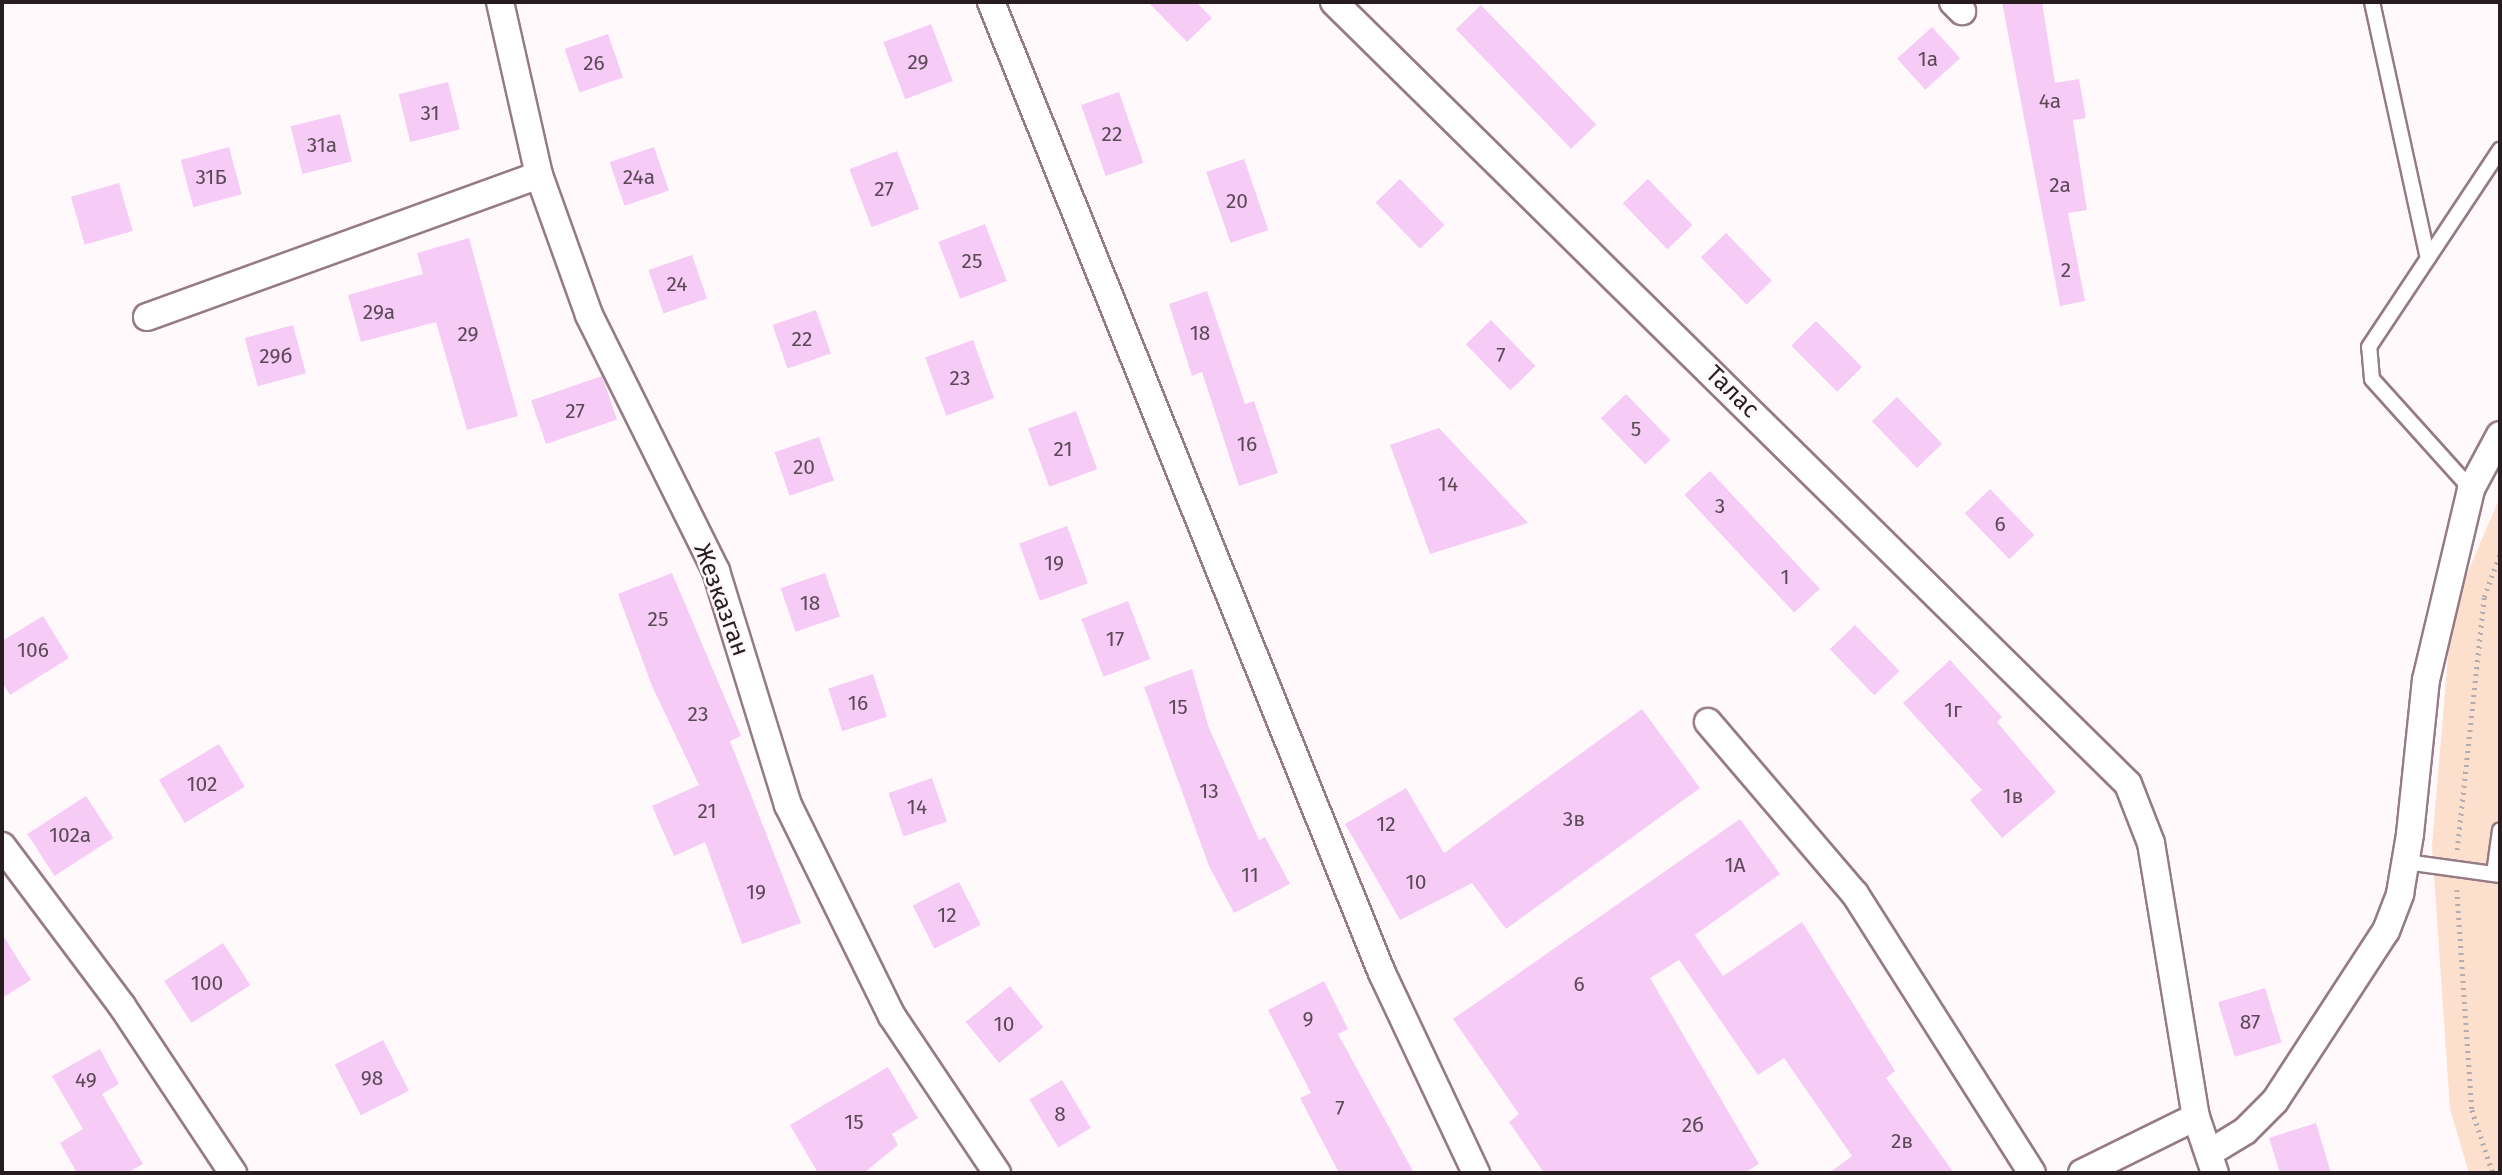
<!DOCTYPE html>
<html>
<head>
<meta charset="utf-8">
<style>
	body { margin:0 }
	#map { position:relative; width:2502px; height:1175px; overflow:hidden; background:#fff9fb; font-family:"Fira Sans",sans-serif }
	div>[style] { position:absolute }
	.green>* { inset:0; background:#fddfcd }
	.building>* { inset:0; background:#f6ccf7; transform-origin:0 0 }
	.path>* { height:4.5px; margin-top:-2.25px; transform-origin:0; background:repeating-linear-gradient(90deg,#b3acae 0 2px,transparent 0 7px) }
	.roads { filter:drop-shadow(2px 0 #957b85) drop-shadow(-2px 0 #957b85) drop-shadow(0 2px #957b85) drop-shadow(0 -2px #957b85) }
	.service>* { height:14px; margin:-7px; padding:0 7px; transform-origin:7px; border-radius:7px; background:#fff }
	.minor>* { height:26px; margin:-13px; padding:0 13px; transform-origin:13px; border-radius:13px; background:#fff }
	span { translate:-50% -50%; white-space:nowrap; text-align:center; line-height:1.15; -webkit-text-stroke:5px #fff9fb; paint-order:stroke }
	.number-label { font-size:21px; color:#5b4956 }
	.number-label span { -webkit-text-stroke-width:0 }
	.street-label { font-size:24px; color:#271d20 }
	.frame { position:absolute; inset:0; border:4px solid #271d20; pointer-events:none }
</style>
</head>
<body>
<div id="map">
	<div class="green">
		<i style="clip-path:polygon(2500px 497px,2500px 1173px,2469px 1173px,2450px 1109px,2432px 846px,2452px 609px)"></i>
	</div>
	<div class="building">
		<i style="clip-path:polygon(1148px 2px,1196px 2px,1212px 18px,1187px 42px)"></i>
		<i style="clip-path:polygon(2002px 2px,2042px 2px,2055px 83px,2079px 79px,2086px 118px,2073px 120px,2087px 210px,2068px 213px,2085px 301px,2060px 306px)"></i>
		<i style="left:1481px;top:5px;width:166px;height:35px;rotate:46deg"></i>
		<i style="left:931px;top:24px;width:61px;height:51px;rotate:69deg"></i>
		<i style="left:1932px;top:27px;width:42px;height:47px;rotate:48deg"></i>
		<i style="left:608px;top:34px;width:46px;height:46px;rotate:71deg"></i>
		<i style="left:448px;top:82px;width:49px;height:51px;rotate:76deg"></i>
		<i style="left:1119px;top:92px;width:75px;height:40px;rotate:71deg"></i>
		<i style="left:340px;top:114px;width:49px;height:51px;rotate:76deg"></i>
		<i style="left:229px;top:147px;width:49px;height:50px;rotate:75deg"></i>
		<i style="left:654px;top:147px;width:46px;height:47px;rotate:71deg"></i>
		<i style="left:897px;top:151px;width:62px;height:51px;rotate:69deg"></i>
		<i style="left:1244px;top:159px;width:75px;height:40px;rotate:71deg"></i>
		<i style="left:1400px;top:179px;width:64px;height:34px;rotate:46deg"></i>
		<i style="left:1648px;top:179px;width:64px;height:35px;rotate:46deg"></i>
		<i style="left:119px;top:183px;width:50px;height:50px;rotate:74deg"></i>
		<i style="left:985px;top:224px;width:61px;height:50px;rotate:69deg"></i>
		<i style="left:1726px;top:233px;width:66px;height:35px;rotate:46deg"></i>
		<i style="clip-path:polygon(469px 238px,518px 416px,467px 430px,436px 322px,361px 342px,348px 295px,423px 274px,417px 253px)"></i>
		<i style="left:692px;top:255px;width:46px;height:46px;rotate:71deg"></i>
		<i style="clip-path:polygon(1207px 291px,1245px 404px,1254px 401px,1278px 473px,1239px 486px,1202px 372px,1192px 376px,1169px 304px)"></i>
		<i style="left:816px;top:310px;width:46px;height:46px;rotate:71deg"></i>
		<i style="left:1491px;top:320px;width:64px;height:35px;rotate:46deg"></i>
		<i style="left:1816px;top:321px;width:65px;height:35px;rotate:45deg"></i>
		<i style="left:293px;top:325px;width:50px;height:50px;rotate:75deg"></i>
		<i style="left:973px;top:340px;width:62px;height:51px;rotate:70deg"></i>
		<i style="left:602px;top:376px;width:46px;height:75px;rotate:71deg"></i>
		<i style="left:1626px;top:394px;width:64px;height:35px;rotate:46deg"></i>
		<i style="left:1897px;top:397px;width:65px;height:35px;rotate:46deg"></i>
		<i style="left:1076px;top:411px;width:62px;height:51px;rotate:70deg"></i>
		<i style="clip-path:polygon(1439px 428px,1528px 523px,1430px 554px,1390px 445px)"></i>
		<i style="left:819px;top:437px;width:46px;height:47px;rotate:71deg"></i>
		<i style="left:1710px;top:471px;width:161px;height:35px;rotate:47deg"></i>
		<i style="left:1990px;top:489px;width:64px;height:35px;rotate:46deg"></i>
		<i style="left:1067px;top:526px;width:61px;height:51px;rotate:70deg"></i>
		<i style="clip-path:polygon(672px 573px,741px 736px,730px 741px,801px 923px,742px 944px,705px 842px,674px 856px,652px 806px,699px 785px,652px 686px,618px 594px)"></i>
		<i style="left:825px;top:573px;width:46px;height:47px;rotate:71deg"></i>
		<i style="left:1128px;top:601px;width:62px;height:50px;rotate:69deg"></i>
		<i style="clip-path:polygon(43px 616px,69px 658px,10px 695px,2px 682px,2px 641px)"></i>
		<i style="left:1855px;top:625px;width:64px;height:35px;rotate:46deg"></i>
		<i style="clip-path:polygon(1950px 660px,2002px 717px,1997px 722px,2056px 792px,2002px 838px,1970px 800px,1982px 790px,1903px 703px)"></i>
		<i style="clip-path:polygon(1192px 669px,1209px 728px,1259px 840px,1265px 837px,1290px 884px,1234px 913px,1209px 866px,1144px 687px)"></i>
		<i style="left:873px;top:674px;width:45px;height:47px;rotate:72deg"></i>
		<i style="clip-path:polygon(1642px 709px,1700px 788px,1506px 929px,1472px 883px,1400px 920px,1345px 824px,1406px 788px,1444px 853px)"></i>
		<i style="left:219px;top:744px;width:50px;height:70px;rotate:59deg"></i>
		<i style="left:932px;top:778px;width:46px;height:46px;rotate:71deg"></i>
		<i style="left:86px;top:796px;width:50px;height:70px;rotate:57deg"></i>
		<i style="clip-path:polygon(1740px 819px,1780px 874px,1695px 935px,1723px 976px,1802px 922px,1895px 1071px,1886px 1078px,1954px 1173px,1829px 1173px,1852px 1156px,1784px 1058px,1758px 1075px,1679px 960px,1650px 978px,1759px 1164px,1744px 1173px,1544px 1173px,1509px 1122px,1519px 1114px,1453px 1019px)"></i>
		<i style="left:959px;top:882px;width:48px;height:52px;rotate:63deg"></i>
		<i style="clip-path:polygon(2px 934px,31px 980px,2px 998px)"></i>
		<i style="left:223px;top:943px;width:50px;height:70px;rotate:57deg"></i>
		<i style="clip-path:polygon(1324px 981px,1348px 1029px,1338px 1034px,1414px 1173px,1339px 1173px,1300px 1098px,1311px 1093px,1268px 1010px)"></i>
		<i style="left:1010px;top:986px;width:53px;height:57px;rotate:51deg"></i>
		<i style="left:2265px;top:988px;width:57px;height:49px;rotate:73deg"></i>
		<i style="left:383px;top:1040px;width:57px;height:54px;rotate:63deg"></i>
		<i style="clip-path:polygon(100px 1049px,119px 1084px,102px 1094px,143px 1164px,127px 1173px,77px 1173px,60px 1143px,83px 1129px,52px 1076px)"></i>
		<i style="clip-path:polygon(888px 1067px,918px 1118px,892px 1134px,898px 1145px,864px 1173px,818px 1173px,790px 1125px)"></i>
		<i style="left:1062px;top:1080px;width:56px;height:38px;rotate:59deg"></i>
		<i style="clip-path:polygon(2316px 1123px,2331px 1173px,2280px 1173px,2269px 1138px)"></i>
	</div>
	<div class="path">
		<i style="left:2457px;top:850px;width:254px;rotate:-83.9deg"></i>
		<i style="left:2484px;top:597px;width:46px;rotate:-69.6deg"></i>
		<i style="left:2457px;top:890px;width:221px;rotate:86.1deg"></i>
		<i style="left:2472px;top:1110px;width:66px;rotate:71.6deg"></i>
	</div>
	<div class="roads">
		<div class="service">
			<i style="left:2372px;top:2px;width:262px;rotate:77.7deg"></i>
			<i style="left:2471px;top:489px;width:148px;rotate:-132deg"></i>
			<i style="left:2372px;top:379px;width:32px;rotate:-95deg"></i>
			<i style="left:2369px;top:347px;width:237px;rotate:-56.4deg"></i>
			<i style="left:2406px;top:862px;width:95px;rotate:7.9deg"></i>
			<i style="left:2494px;top:874px;width:44px;rotate:-82.2deg"></i>
		</div>
		<div class="minor">
			<i style="left:500px;top:2px;width:177px;rotate:77.3deg"></i>
			<i style="left:539px;top:175px;width:149px;rotate:70.3deg"></i>
			<i style="left:589px;top:315px;width:286px;rotate:63.6deg"></i>
			<i style="left:716px;top:571px;width:245px;rotate:72.9deg"></i>
			<i style="left:788px;top:805px;width:235px;rotate:63.8deg"></i>
			<i style="left:892px;top:1016px;width:189px;rotate:56.2deg"></i>
			<i style="left:991px;top:2px;width:1047px;rotate:68.07deg"></i>
			<i style="left:1382px;top:973px;width:221px;rotate:64.8deg"></i>
			<i style="left:1334px;top:2px;width:1114px;rotate:44.56deg"></i>
			<i style="left:2128px;top:784px;width:63px;rotate:68.7deg"></i>
			<i style="left:2151px;top:843px;width:278px;rotate:80.7deg"></i>
			<i style="left:2196px;top:1117px;width:59px;rotate:71.3deg"></i>
			<i style="left:1953px;top:2px;width:13px;rotate:45deg"></i>
			<i style="left:147px;top:317px;width:417px;rotate:-19.9deg"></i>
			<i style="left:1708px;top:722px;width:226px;rotate:49.5deg"></i>
			<i style="left:1855px;top:894px;width:330px;rotate:57.6deg"></i>
			<i style="left:2px;top:846px;width:200px;rotate:53.1deg"></i>
			<i style="left:122px;top:1006px;width:201px;rotate:56.4deg"></i>
			<i style="left:2209px;top:1153px;width:42px;rotate:-31.4deg"></i>
			<i style="left:2245px;top:1131px;width:42px;rotate:-45deg"></i>
			<i style="left:2275px;top:1101px;width:203px;rotate:-56.9deg"></i>
			<i style="left:2386px;top:931px;width:40px;rotate:-69deg"></i>
			<i style="left:2400px;top:894px;width:61px;rotate:-80.5deg"></i>
			<i style="left:2410px;top:834px;width:155px;rotate:-84.1deg"></i>
			<i style="left:2426px;top:680px;width:196px;rotate:-76.7deg"></i>
			<i style="left:2471px;top:489px;width:61px;rotate:-61.8deg"></i>
			<i style="left:2082px;top:1173px;width:127px;rotate:-26.2deg"></i>
		</div>
	</div>
	<div class="number-label">
		<span style="left:1928px;top:59px">1а</span>
		<span style="left:918px;top:62px">29</span>
		<span style="left:594px;top:63px">26</span>
		<span style="left:2050px;top:101px">4а</span>
		<span style="left:430px;top:113px">31</span>
		<span style="left:1112px;top:134px">22</span>
		<span style="left:322px;top:145px">31а</span>
		<span style="left:211px;top:177px">31Б</span>
		<span style="left:639px;top:177px">24а</span>
		<span style="left:2060px;top:185px">2а</span>
		<span style="left:884px;top:189px">27</span>
		<span style="left:1237px;top:201px">20</span>
		<span style="left:972px;top:261px">25</span>
		<span style="left:2066px;top:270px">2</span>
		<span style="left:677px;top:284px">24</span>
		<span style="left:379px;top:312px">29а</span>
		<span style="left:1200px;top:333px">18</span>
		<span style="left:468px;top:334px">29</span>
		<span style="left:802px;top:339px">22</span>
		<span style="left:1501px;top:355px">7</span>
		<span style="left:276px;top:356px">29б</span>
		<span style="left:960px;top:378px">23</span>
		<span style="left:575px;top:411px">27</span>
		<span style="left:1636px;top:429px">5</span>
		<span style="left:1247px;top:444px">16</span>
		<span style="left:1063px;top:449px">21</span>
		<span style="left:804px;top:467px">20</span>
		<span style="left:1448px;top:484px">14</span>
		<span style="left:1720px;top:506px">3</span>
		<span style="left:2000px;top:524px">6</span>
		<span style="left:1054px;top:563px">19</span>
		<span style="left:1785px;top:577px">1</span>
		<span style="left:810px;top:603px">18</span>
		<span style="left:658px;top:619px">25</span>
		<span style="left:1115px;top:639px">17</span>
		<span style="left:33px;top:650px">106</span>
		<span style="left:858px;top:703px">16</span>
		<span style="left:1178px;top:707px">15</span>
		<span style="left:1953px;top:710px">1г</span>
		<span style="left:698px;top:714px">23</span>
		<span style="left:202px;top:784px">102</span>
		<span style="left:1209px;top:791px">13</span>
		<span style="left:2013px;top:796px">1в</span>
		<span style="left:917px;top:807px">14</span>
		<span style="left:707px;top:811px">21</span>
		<span style="left:1574px;top:819px">3в</span>
		<span style="left:1386px;top:824px">12</span>
		<span style="left:70px;top:835px">102а</span>
		<span style="left:1735px;top:865px">1А</span>
		<span style="left:1250px;top:875px">11</span>
		<span style="left:1416px;top:882px">10</span>
		<span style="left:756px;top:892px">19</span>
		<span style="left:947px;top:915px">12</span>
		<span style="left:207px;top:983px">100</span>
		<span style="left:1579px;top:984px">6</span>
		<span style="left:1308px;top:1019px">9</span>
		<span style="left:2250px;top:1022px">87</span>
		<span style="left:1004px;top:1024px">10</span>
		<span style="left:372px;top:1078px">98</span>
		<span style="left:86px;top:1080px">49</span>
		<span style="left:1340px;top:1108px">7</span>
		<span style="left:1060px;top:1114px">8</span>
		<span style="left:854px;top:1122px">15</span>
		<span style="left:1693px;top:1125px">2б</span>
		<span style="left:1902px;top:1141px">2в</span>
	</div>
	<div class="street-label">
		<span style="left:1732px;top:392px;rotate:44deg">Талас</span>
		<span style="left:721px;top:600px;rotate:70deg">Жезказган</span>
	</div>
	<div class="frame"></div>
</div>
</body>
</html>
